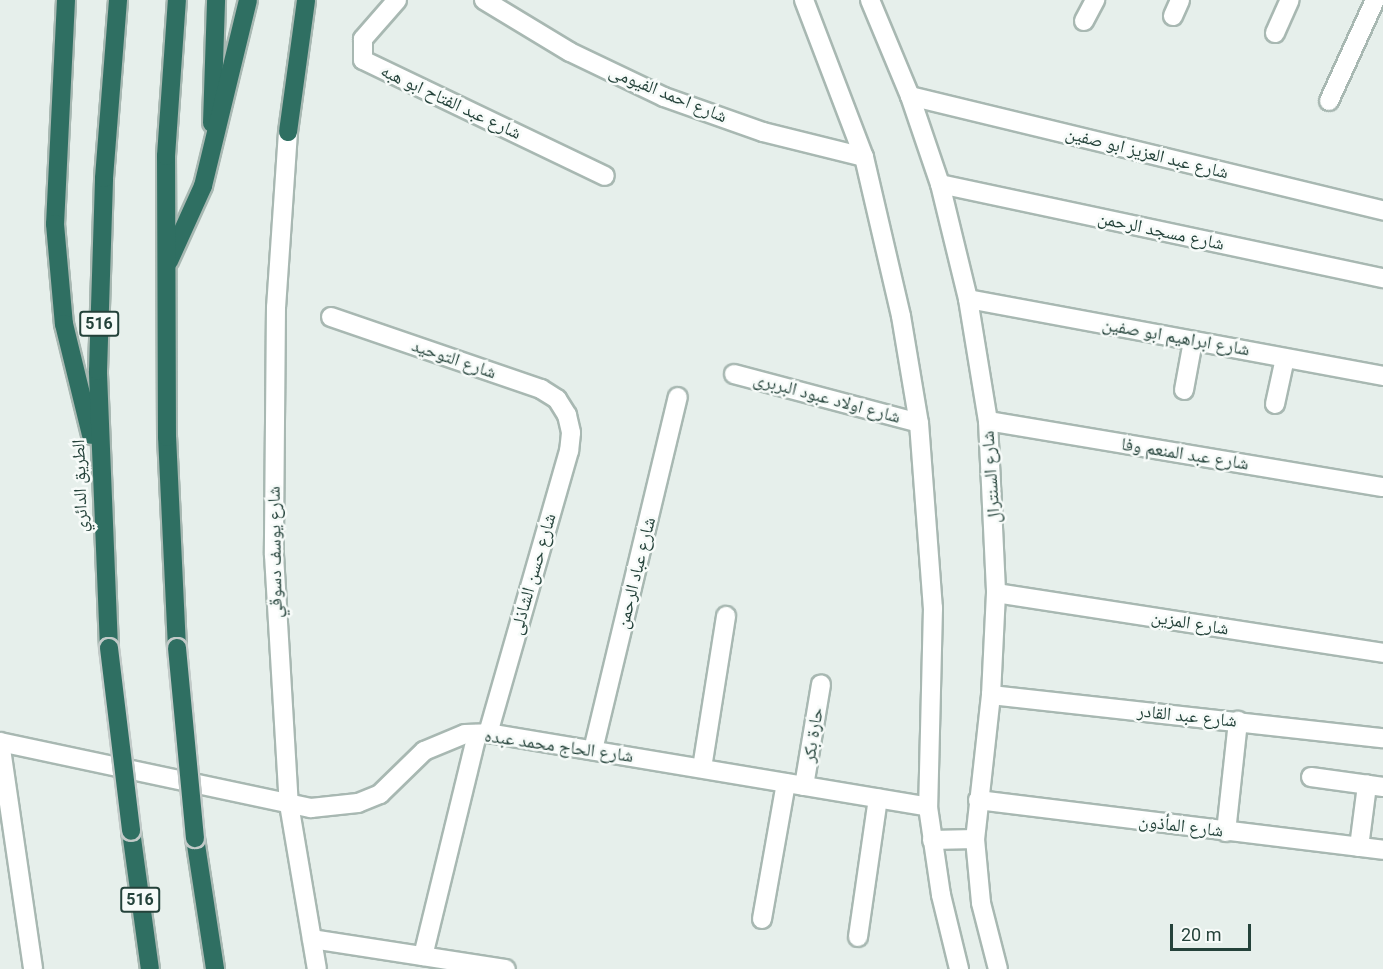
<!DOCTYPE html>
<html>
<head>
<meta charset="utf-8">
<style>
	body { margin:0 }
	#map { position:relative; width:1383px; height:969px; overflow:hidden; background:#e6efeb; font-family:Roboto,"Noto Naskh Arabic",sans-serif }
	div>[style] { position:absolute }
	.roads { filter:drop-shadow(2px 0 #a8b8b2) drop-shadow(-2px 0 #a8b8b2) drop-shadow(0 2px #a8b8b2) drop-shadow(0 -2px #a8b8b2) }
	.minor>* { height:18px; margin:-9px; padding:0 9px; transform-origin:9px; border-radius:9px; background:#fff }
	.highway>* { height:18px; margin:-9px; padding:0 9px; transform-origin:9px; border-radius:9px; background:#2f6f62 }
	.bridges { filter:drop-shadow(2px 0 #c2cac8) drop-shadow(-2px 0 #c2cac8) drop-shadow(0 2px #c2cac8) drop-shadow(0 -2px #c2cac8) }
	.highway-bridge>* { height:18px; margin:-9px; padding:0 9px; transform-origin:9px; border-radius:9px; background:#2f6f62 }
	span { translate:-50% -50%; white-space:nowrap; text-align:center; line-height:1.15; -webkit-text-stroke:5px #f7fbf9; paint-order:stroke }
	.shield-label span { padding:2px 4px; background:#f7fbf9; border:2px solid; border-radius:4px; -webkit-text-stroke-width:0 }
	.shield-label { font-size:16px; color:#24423a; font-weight:700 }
	.street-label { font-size:18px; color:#24423a }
	.scale { position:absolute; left:1170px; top:924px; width:81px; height:27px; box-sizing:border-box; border:3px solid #24423a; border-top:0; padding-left:8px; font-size:18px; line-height:21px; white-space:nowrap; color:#24423a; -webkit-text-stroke:4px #f7fbf9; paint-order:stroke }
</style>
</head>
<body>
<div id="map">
	<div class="roads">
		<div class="minor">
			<i style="left:397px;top:0;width:52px;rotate:131.1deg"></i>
			<i style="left:363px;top:39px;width:21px;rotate:90deg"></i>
			<i style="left:363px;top:60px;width:268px;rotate:25.6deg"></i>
			<i style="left:484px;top:0;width:100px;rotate:31.2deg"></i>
			<i style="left:570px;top:52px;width:104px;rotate:25.6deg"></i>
			<i style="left:664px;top:97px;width:105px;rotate:19.5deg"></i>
			<i style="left:763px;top:132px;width:104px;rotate:13.9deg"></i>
			<i style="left:804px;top:0;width:168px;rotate:69.1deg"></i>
			<i style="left:864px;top:157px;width:163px;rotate:76.9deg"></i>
			<i style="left:901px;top:316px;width:109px;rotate:80.5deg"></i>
			<i style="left:919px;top:423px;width:186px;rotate:85.7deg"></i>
			<i style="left:933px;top:608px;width:199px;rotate:91.4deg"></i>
			<i style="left:928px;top:807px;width:89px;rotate:81.6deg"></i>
			<i style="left:941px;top:895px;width:76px;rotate:76.3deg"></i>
			<i style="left:870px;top:0;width:104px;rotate:67.4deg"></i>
			<i style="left:910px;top:96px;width:93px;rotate:71.2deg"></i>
			<i style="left:940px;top:184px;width:118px;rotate:76.3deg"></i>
			<i style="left:968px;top:299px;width:124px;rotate:80.7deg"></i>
			<i style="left:988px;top:421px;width:172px;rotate:87.3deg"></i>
			<i style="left:996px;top:593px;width:102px;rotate:92.8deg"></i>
			<i style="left:991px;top:695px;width:145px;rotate:96.3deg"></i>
			<i style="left:975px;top:839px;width:64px;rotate:84.6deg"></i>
			<i style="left:981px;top:903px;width:68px;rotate:75.6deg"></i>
			<i style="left:1173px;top:16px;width:17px;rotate:-66deg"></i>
			<i style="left:1084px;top:21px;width:24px;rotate:-62deg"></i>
			<i style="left:1275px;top:33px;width:36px;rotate:-66deg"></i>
			<i style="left:910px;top:96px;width:487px;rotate:13.6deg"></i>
			<i style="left:1329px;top:101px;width:111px;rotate:-65.5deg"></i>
			<i style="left:288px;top:132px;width:175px;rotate:93.9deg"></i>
			<i style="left:276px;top:307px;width:248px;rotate:90.5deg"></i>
			<i style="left:274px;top:555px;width:249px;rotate:86.6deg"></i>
			<i style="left:289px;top:804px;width:167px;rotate:80.4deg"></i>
			<i style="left:940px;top:184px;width:453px;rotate:12deg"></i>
			<i style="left:968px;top:299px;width:422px;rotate:10.5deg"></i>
			<i style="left:331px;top:317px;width:222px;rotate:18.9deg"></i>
			<i style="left:541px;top:389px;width:19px;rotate:32deg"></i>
			<i style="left:557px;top:399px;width:19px;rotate:58deg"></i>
			<i style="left:567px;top:415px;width:18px;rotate:77deg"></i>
			<i style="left:571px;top:433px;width:18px;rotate:96deg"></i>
			<i style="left:569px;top:451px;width:293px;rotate:106deg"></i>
			<i style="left:734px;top:374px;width:191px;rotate:14.8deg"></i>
			<i style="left:1184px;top:390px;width:50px;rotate:-79.6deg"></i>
			<i style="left:1275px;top:404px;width:47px;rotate:-77.7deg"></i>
			<i style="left:988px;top:421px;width:400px;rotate:9.5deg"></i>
			<i style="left:996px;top:593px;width:392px;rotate:8.8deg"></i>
			<i style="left:991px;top:695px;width:394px;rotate:6.3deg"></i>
			<i style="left:0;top:742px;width:318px;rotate:12deg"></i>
			<i style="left:311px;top:808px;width:47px;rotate:-6.1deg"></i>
			<i style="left:358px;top:803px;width:24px;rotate:-22deg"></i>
			<i style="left:380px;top:794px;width:62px;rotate:-44.3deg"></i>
			<i style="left:424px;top:751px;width:44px;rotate:-22.5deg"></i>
			<i style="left:465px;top:734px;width:23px;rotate:-2deg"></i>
			<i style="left:488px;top:733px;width:446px;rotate:9.5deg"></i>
			<i style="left:0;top:742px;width:229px;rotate:81.7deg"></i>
			<i style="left:593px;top:750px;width:363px;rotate:-76.5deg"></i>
			<i style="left:702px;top:768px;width:154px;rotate:-81deg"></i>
			<i style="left:1311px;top:777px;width:73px;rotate:7.9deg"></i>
			<i style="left:804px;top:786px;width:103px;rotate:-80.5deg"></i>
			<i style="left:978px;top:800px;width:408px;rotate:7deg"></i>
			<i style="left:1226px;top:832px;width:112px;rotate:-83.8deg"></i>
			<i style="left:932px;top:840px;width:43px;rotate:-1.3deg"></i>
			<i style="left:1359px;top:847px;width:63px;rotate:-82.6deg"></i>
			<i style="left:762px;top:919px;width:138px;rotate:-80deg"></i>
			<i style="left:858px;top:937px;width:140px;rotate:-81.8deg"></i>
			<i style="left:312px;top:939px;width:196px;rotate:8.8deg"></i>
			<i style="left:423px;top:956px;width:228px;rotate:-76.3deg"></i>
		</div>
		<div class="highway">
			<i style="left:66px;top:0;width:224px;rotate:92.8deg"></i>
			<i style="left:55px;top:224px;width:100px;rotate:84.9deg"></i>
			<i style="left:64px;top:324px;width:114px;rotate:76.3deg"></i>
			<i style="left:212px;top:123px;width:123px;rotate:-88.1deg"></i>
			<i style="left:288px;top:132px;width:133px;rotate:-82.2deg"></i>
			<i style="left:169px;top:261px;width:82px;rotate:-65.6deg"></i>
			<i style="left:203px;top:186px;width:191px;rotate:-76.4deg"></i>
			<i style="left:109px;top:648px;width:277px;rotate:-92.3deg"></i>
			<i style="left:98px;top:371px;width:193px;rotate:-88.2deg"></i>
			<i style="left:104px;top:178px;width:179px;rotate:-85.5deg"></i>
			<i style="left:177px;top:648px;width:211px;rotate:-92.7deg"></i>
			<i style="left:167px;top:437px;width:281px;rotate:-90.2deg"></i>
			<i style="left:166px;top:156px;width:156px;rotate:-86deg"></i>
			<i style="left:131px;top:831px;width:139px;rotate:82.2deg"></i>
			<i style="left:195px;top:838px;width:133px;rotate:81.3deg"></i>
		</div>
	</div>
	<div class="bridges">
		<div class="highway-bridge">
			<i style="left:109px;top:648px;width:184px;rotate:83.1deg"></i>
			<i style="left:177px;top:648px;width:191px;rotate:84.6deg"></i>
		</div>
	</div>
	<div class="shield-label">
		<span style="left:99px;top:324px">516</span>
		<span style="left:140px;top:900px">516</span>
	</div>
	<div class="street-label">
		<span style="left:668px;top:94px;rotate:22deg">شارع احمد الفيومى</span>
		<span style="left:451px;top:102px;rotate:25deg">شارع عبد الفتاح ابو هبه</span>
		<span style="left:1147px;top:153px;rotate:14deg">شارع عبد العزيز ابو صفين</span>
		<span style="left:1161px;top:231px;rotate:12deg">شارع مسجد الرحمن</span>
		<span style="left:1176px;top:337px;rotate:10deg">شارع ابراهيم ابو صفين</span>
		<span style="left:454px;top:359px;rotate:19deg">شارع التوحيد</span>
		<span style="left:827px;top:398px;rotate:15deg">شارع اولاد عبود البربرى</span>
		<span style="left:1185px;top:454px;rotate:9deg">شارع عبد المنعم وفا</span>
		<span style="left:991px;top:477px;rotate:-94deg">شارع السنترال</span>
		<span style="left:80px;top:486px;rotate:-92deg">الطريق الدائري</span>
		<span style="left:275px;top:552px;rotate:-91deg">شارع يوسف دسوقي</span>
		<span style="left:636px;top:573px;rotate:-76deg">شارع عباد الرحمن</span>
		<span style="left:533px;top:574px;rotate:-74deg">شارع حسن الشاذلى</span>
		<span style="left:1190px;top:623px;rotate:9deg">شارع المزين</span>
		<span style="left:1187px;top:716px;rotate:6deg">شارع عبد القادر</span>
		<span style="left:813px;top:735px;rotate:-81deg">حارة بكر</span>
		<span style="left:559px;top:746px;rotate:8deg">شارع الحاج محمد عبده</span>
		<span style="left:1181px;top:826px;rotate:7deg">شارع المأذون</span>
	</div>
	<div class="scale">20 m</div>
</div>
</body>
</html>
